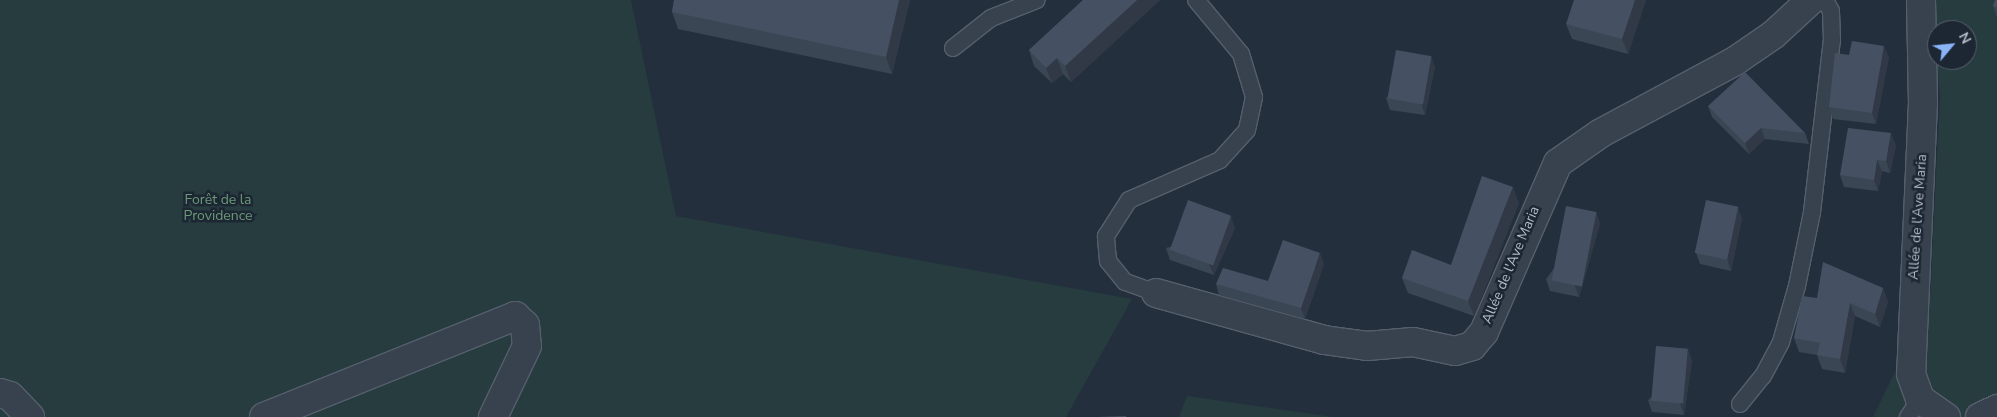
<!DOCTYPE html>
<html>
<head>
<meta charset="utf-8">
<style>
	body { margin:0 }
	#map { position:relative; width:1997px; height:417px; overflow:hidden; background:#242f3e; font-family:"Nunito Sans",sans-serif }
	div>[style] { position:absolute }
	.green>* { inset:0; background:#263c3f }
	.roads { filter:drop-shadow(1px 0 #565f6c) drop-shadow(-1px 0 #565f6c) drop-shadow(0 1px #565f6c) drop-shadow(0 -1px #565f6c) }
	.service>* { height:16px; margin:-8px; padding:0 8px; transform-origin:8px; border-radius:8px; background:#38414e }
	.minor>* { height:28px; margin:-14px; padding:0 14px; transform-origin:14px; border-radius:14px; background:#38414e }
	.wall>* { inset:0; background:#3b4654 }
	.shaded-wall>* { inset:0; background:#303945 }
	.building>* { inset:0; background:#455162; transform-origin:0 0 }
	span { translate:-50% -50%; white-space:nowrap; text-align:center; line-height:1.15; -webkit-text-stroke:5px #1d2633; paint-order:stroke }
	.park-label { font-size:14px; color:#6b9a76 }
	.street-label { font-size:14px; color:#b4bcc9 }
	.north { position:absolute; left:1927px; top:20px; width:50px; height:50px; box-sizing:border-box; background:#1d2633; border:1px solid #59626f; border-radius:50%; rotate:62deg; font-size:14px; font-weight:700; line-height:20px; text-align:center; color:#b4bcc9 }
	.north::after { content:''; display:block; margin:auto; width:18px; height:22px; background:#8ab4f8; clip-path:polygon(50% 0,100% 100%,50% 72%,0 100%) }
</style>
</head>
<body>
<div id="map">
	<div class="green">
		<i style="clip-path:polygon(0 0,631px 0,676px 216px,1132px 299px,1066px 417px,0 417px)"></i>
		<i style="clip-path:polygon(1933px 0,1997px 0,1997px 417px,1873px 417px,1930px 300px,1940px 98px,1937px 60px,1967px 60px,1967px 30px,1937px 30px,1937px 58px)"></i>
		<i style="clip-path:polygon(1187px 396px,1333px 417px,1179px 417px)"></i>
	</div>
	<div class="roads">
		<div class="service">
			<i style="left:953px;top:48px;width:48px;rotate:-38.3deg"></i>
			<i style="left:991px;top:18px;width:49px;rotate:-21.4deg"></i>
			<i style="left:1156px;top:293px;width:33px;rotate:-160deg"></i>
			<i style="left:1125px;top:282px;width:27px;rotate:-129deg"></i>
			<i style="left:1108px;top:261px;width:25px;rotate:-95deg"></i>
			<i style="left:1106px;top:236px;width:43px;rotate:-57.4deg"></i>
			<i style="left:1129px;top:200px;width:99px;rotate:-23.7deg"></i>
			<i style="left:1220px;top:160px;width:40px;rotate:-48deg"></i>
			<i style="left:1247px;top:130px;width:34px;rotate:-78deg"></i>
			<i style="left:1254px;top:97px;width:45px;rotate:-106.8deg"></i>
			<i style="left:1241px;top:54px;width:70px;rotate:-129.8deg"></i>
			<i style="left:1740px;top:404px;width:36px;rotate:-51deg"></i>
			<i style="left:1763px;top:376px;width:38px;rotate:-62deg"></i>
			<i style="left:1781px;top:342px;width:58px;rotate:-74.1deg"></i>
			<i style="left:1797px;top:286px;width:76px;rotate:-78.5deg"></i>
			<i style="left:1812px;top:212px;width:173px;rotate:-83.4deg"></i>
			<i style="left:1832px;top:40px;width:29px;rotate:-92deg"></i>
			<i style="left:1831px;top:11px;width:13px;rotate:-119deg"></i>
			<i style="left:1908px;top:417px;width:22px;rotate:-56deg"></i>
		</div>
		<div class="minor">
			<i style="left:1921px;top:0;width:102px;rotate:88.9deg"></i>
			<i style="left:1923px;top:102px;width:272px;rotate:92.5deg"></i>
			<i style="left:1911px;top:374px;width:27px;rotate:70deg"></i>
			<i style="left:1920px;top:399px;width:32px;rotate:35deg"></i>
			<i style="left:1156px;top:293px;width:174px;rotate:15.6deg"></i>
			<i style="left:1324px;top:340px;width:43px;rotate:7.9deg"></i>
			<i style="left:1367px;top:346px;width:46px;rotate:-5deg"></i>
			<i style="left:1413px;top:342px;width:43px;rotate:12.1deg"></i>
			<i style="left:1455px;top:351px;width:18px;rotate:-16deg"></i>
			<i style="left:1472px;top:346px;width:18px;rotate:-49deg"></i>
			<i style="left:1484px;top:332px;width:184px;rotate:-66.4deg"></i>
			<i style="left:1558px;top:163px;width:52px;rotate:-34.9deg"></i>
			<i style="left:1601px;top:133px;width:152px;rotate:-28.2deg"></i>
			<i style="left:1735px;top:61px;width:46px;rotate:-34.4deg"></i>
			<i style="left:1773px;top:35px;width:52px;rotate:-42.6deg"></i>
			<i style="left:0;top:393px;width:10px;rotate:17deg"></i>
			<i style="left:10px;top:396px;width:29px;rotate:46deg"></i>
			<i style="left:264px;top:417px;width:271px;rotate:-21.9deg"></i>
			<i style="left:515px;top:316px;width:13px;rotate:42deg"></i>
			<i style="left:525px;top:325px;width:21px;rotate:85deg"></i>
			<i style="left:527px;top:346px;width:79px;rotate:115.6deg"></i>
			<i style="left:1980px;top:417px;width:19px;rotate:-25deg"></i>
		</div>
	</div>
	<div class="wall">
		<i style="clip-path:polygon(674px 0,910px 0,892px 74px,678px 29px,672px 12px)"></i>
		<i style="clip-path:polygon(1083px 0,1160px 0,1071px 82px,1063px 74px,1052px 83px,1034px 66px,1029px 50px)"></i>
		<i style="clip-path:polygon(1646px 0,1628px 54px,1572px 39px,1566px 24px)"></i>
		<i style="clip-path:polygon(1997px 0,1997px 17px,1993px 6px)"></i>
		<i style="clip-path:polygon(1849px 55px,1889px 57px,1876px 124px,1833px 119px,1829px 107px)"></i>
		<i style="clip-path:polygon(1435px 67px,1425px 115px,1390px 110px,1386px 98px)"></i>
		<i style="clip-path:polygon(1708px 106px,1805px 133px,1809px 144px,1765px 139px,1749px 154px,1712px 117px)"></i>
		<i style="clip-path:polygon(1896px 145px,1890px 173px,1882px 171px,1878px 191px,1844px 187px,1840px 175px)"></i>
		<i style="clip-path:polygon(1519px 203px,1474px 316px,1408px 293px,1402px 278px,1451px 265px)"></i>
		<i style="clip-path:polygon(1596px 212px,1600px 224px,1579px 297px,1550px 291px,1546px 279px)"></i>
		<i style="clip-path:polygon(1742px 218px,1731px 271px,1700px 264px,1696px 253px)"></i>
		<i style="clip-path:polygon(1235px 228px,1214px 275px,1170px 260px,1166px 248px)"></i>
		<i style="clip-path:polygon(1324px 264px,1305px 319px,1219px 295px,1216px 284px,1268px 281px)"></i>
		<i style="clip-path:polygon(1883px 288px,1888px 302px,1880px 327px,1855px 316px,1845px 373px,1822px 369px,1817px 355px,1799px 352px,1794px 338px,1817px 298px)"></i>
		<i style="clip-path:polygon(1692px 360px,1684px 415px,1652px 412px,1648px 400px)"></i>
	</div>
	<div class="shaded-wall">
		<i style="clip-path:polygon(899px 0,910px 0,892px 74px,886px 57px)"></i>
		<i style="clip-path:polygon(1137px 0,1160px 0,1071px 82px,1065px 66px)"></i>
		<i style="clip-path:polygon(1635px 0,1646px 0,1628px 54px,1622px 39px)"></i>
		<i style="clip-path:polygon(1884px 46px,1889px 57px,1876px 124px,1872px 113px)"></i>
		<i style="clip-path:polygon(1431px 56px,1435px 67px,1425px 115px,1421px 103px)"></i>
		<i style="clip-path:polygon(1057px 58px,1063px 74px,1052px 83px,1046px 68px)"></i>
		<i style="clip-path:polygon(1761px 128px,1765px 139px,1749px 154px,1745px 143px)"></i>
		<i style="clip-path:polygon(1891px 133px,1896px 145px,1890px 173px,1886px 161px)"></i>
		<i style="clip-path:polygon(1877px 160px,1882px 171px,1878px 191px,1874px 180px)"></i>
		<i style="clip-path:polygon(1513px 187px,1519px 203px,1474px 316px,1468px 301px)"></i>
		<i style="clip-path:polygon(1738px 207px,1742px 218px,1731px 271px,1727px 259px)"></i>
		<i style="clip-path:polygon(1596px 212px,1600px 224px,1579px 297px,1575px 286px)"></i>
		<i style="clip-path:polygon(1231px 216px,1235px 228px,1214px 275px,1209px 264px)"></i>
		<i style="clip-path:polygon(1320px 253px,1324px 264px,1305px 319px,1301px 308px)"></i>
		<i style="clip-path:polygon(1883px 288px,1888px 302px,1880px 327px,1875px 314px)"></i>
		<i style="clip-path:polygon(1850px 303px,1855px 316px,1845px 373px,1840px 359px)"></i>
		<i style="clip-path:polygon(1688px 349px,1692px 360px,1684px 415px,1680px 403px)"></i>
	</div>
	<div class="building">
		<i style="clip-path:polygon(674px 0,899px 0,886px 57px,672px 12px)"></i>
		<i style="clip-path:polygon(1083px 0,1137px 0,1065px 66px,1057px 58px,1046px 68px,1029px 50px)"></i>
		<i style="clip-path:polygon(1574px 0,1635px 0,1622px 39px,1566px 24px)"></i>
		<i style="clip-path:polygon(1995px 0,1997px 0,1997px 7px,1993px 6px)"></i>
		<i style="clip-path:polygon(1852px 41px,1884px 46px,1872px 113px,1829px 107px,1835px 53px,1849px 55px)"></i>
		<i style="left:1396px;top:50px;width:36px;height:49px;rotate:10deg"></i>
		<i style="clip-path:polygon(1745px 72px,1805px 133px,1761px 128px,1745px 143px,1708px 106px)"></i>
		<i style="clip-path:polygon(1848px 128px,1891px 133px,1886px 161px,1877px 160px,1874px 180px,1840px 175px)"></i>
		<i style="clip-path:polygon(1482px 176px,1513px 187px,1468px 301px,1402px 278px,1412px 250px,1451px 265px)"></i>
		<i style="left:1188px;top:200px;width:46px;height:53px;rotate:20deg"></i>
		<i style="left:1706px;top:200px;width:33px;height:54px;rotate:12deg"></i>
		<i style="left:1566px;top:206px;width:31px;height:76px;rotate:11deg"></i>
		<i style="clip-path:polygon(1283px 240px,1320px 253px,1301px 308px,1216px 284px,1223px 268px,1268px 281px)"></i>
		<i style="clip-path:polygon(1823px 262px,1883px 288px,1875px 314px,1850px 303px,1840px 359px,1817px 355px,1820px 343px,1794px 338px,1802px 296px,1817px 298px)"></i>
		<i style="left:1656px;top:346px;width:32px;height:55px;rotate:5deg"></i>
		<i style="clip-path:polygon(1126px 416px,1126px 417px,1097px 417px)"></i>
	</div>
	<div class="park-label">
		<span style="left:218px;top:208px">Forêt de la<br>Providence</span>
	</div>
	<div class="street-label">
		<span style="left:1918px;top:217px;rotate:-86deg">Allée de l'Ave Maria</span>
		<span style="left:1511px;top:265px;rotate:-67deg">Allée de l'Ave Maria</span>
	</div>
	<div class="north">N</div>
</div>
</body>
</html>
